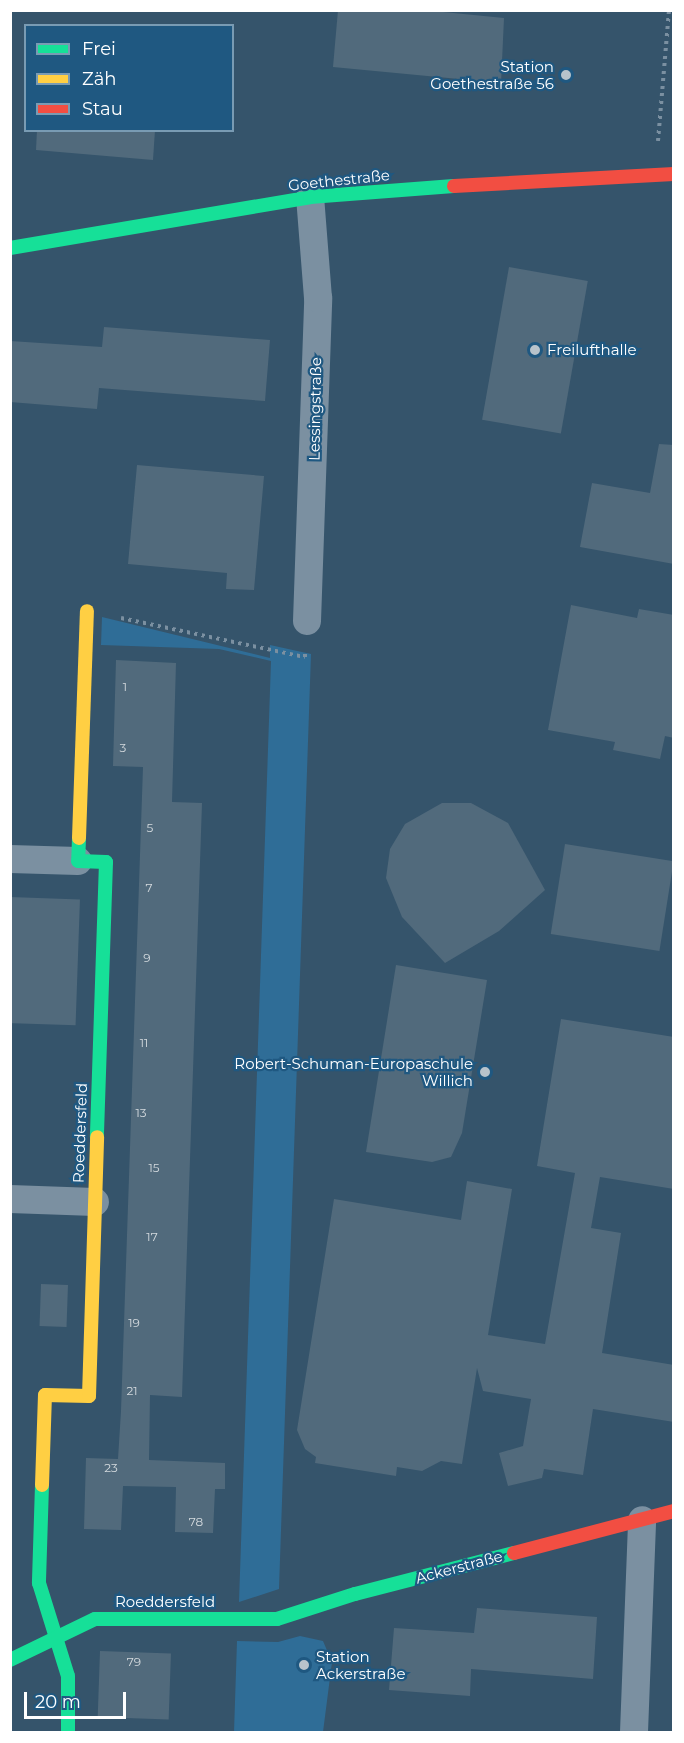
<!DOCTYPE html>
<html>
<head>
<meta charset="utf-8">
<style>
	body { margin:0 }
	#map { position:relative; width:684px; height:1743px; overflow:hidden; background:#35546b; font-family:Montserrat,sans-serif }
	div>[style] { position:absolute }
	.green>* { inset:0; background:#2f6d97 }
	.building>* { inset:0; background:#516a7c; transform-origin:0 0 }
	.path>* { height:4px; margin-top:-2px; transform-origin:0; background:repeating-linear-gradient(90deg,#7b90a1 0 3px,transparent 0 7.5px) }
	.street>* { height:28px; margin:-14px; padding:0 14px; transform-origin:14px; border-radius:14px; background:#7b90a1 }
	.fast>* { height:14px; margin:-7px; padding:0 7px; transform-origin:7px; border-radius:7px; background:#16e098 }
	.slow>* { height:14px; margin:-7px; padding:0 7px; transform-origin:7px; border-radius:7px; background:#ffcf43 }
	.jam>* { height:14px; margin:-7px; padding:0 7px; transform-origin:7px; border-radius:7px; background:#f24e42 }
	.dots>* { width:16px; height:16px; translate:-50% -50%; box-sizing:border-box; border:3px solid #1f5881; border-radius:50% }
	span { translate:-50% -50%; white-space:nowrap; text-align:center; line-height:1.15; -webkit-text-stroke:4.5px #1f5881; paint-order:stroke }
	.number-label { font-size:12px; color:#d4dade }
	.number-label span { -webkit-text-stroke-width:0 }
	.poi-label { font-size:15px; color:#fff }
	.right { translate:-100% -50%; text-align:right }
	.left { translate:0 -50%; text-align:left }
	.street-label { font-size:15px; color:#fff }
	.frame { position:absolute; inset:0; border:12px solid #fff; pointer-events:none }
	.legend { position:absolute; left:24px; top:24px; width:210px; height:108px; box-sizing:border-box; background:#1f5881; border:2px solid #799bb3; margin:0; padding:8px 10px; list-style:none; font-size:18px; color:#fff }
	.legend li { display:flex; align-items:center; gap:12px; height:30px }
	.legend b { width:30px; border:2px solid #799bb3 }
	.scale { position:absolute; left:24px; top:1692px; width:102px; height:27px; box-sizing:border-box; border:3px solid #fff; border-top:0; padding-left:8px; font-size:18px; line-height:21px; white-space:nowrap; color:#fff; -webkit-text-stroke:4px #1f5881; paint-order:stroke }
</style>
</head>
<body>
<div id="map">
	<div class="green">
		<i style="clip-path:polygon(102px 617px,270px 658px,270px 645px,311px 654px,279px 1589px,239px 1602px,271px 661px,219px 649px,101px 645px)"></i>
		<i style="clip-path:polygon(300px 1636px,323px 1641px,332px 1662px,323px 1732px,234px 1732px,237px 1641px,278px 1642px)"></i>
	</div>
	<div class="building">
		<i style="clip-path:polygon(338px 10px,423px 10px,504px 18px,501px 83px,333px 67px)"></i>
		<i style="clip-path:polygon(37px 130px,155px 130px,153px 160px,36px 150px)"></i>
		<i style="left:509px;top:267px;width:80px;height:155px;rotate:10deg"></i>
		<i style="clip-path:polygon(104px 327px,270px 340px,265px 401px,99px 388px,97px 409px,10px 402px,10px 341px,102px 347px)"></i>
		<i style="clip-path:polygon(659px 444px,674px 445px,674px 564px,580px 547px,592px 483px,650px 493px)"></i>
		<i style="clip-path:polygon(137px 465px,264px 476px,254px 590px,226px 589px,227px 573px,128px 564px)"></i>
		<i style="clip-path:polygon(571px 605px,637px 618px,639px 609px,674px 615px,674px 738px,665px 736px,660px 759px,613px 750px,615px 742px,548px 730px)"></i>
		<i style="clip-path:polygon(116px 660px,176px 663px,172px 802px,202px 803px,182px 1397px,150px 1395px,149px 1460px,225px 1463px,225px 1489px,215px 1489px,213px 1533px,175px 1532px,176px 1487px,123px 1486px,121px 1530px,84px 1529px,86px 1458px,118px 1459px,121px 1411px,143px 767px,113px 766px)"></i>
		<i style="clip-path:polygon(442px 803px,471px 803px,508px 823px,545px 890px,499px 931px,445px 963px,402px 917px,386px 878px,390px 849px,405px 824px)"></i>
		<i style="left:565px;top:844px;width:110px;height:91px;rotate:9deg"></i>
		<i style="left:10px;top:897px;width:70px;height:126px;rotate:2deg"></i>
		<i style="clip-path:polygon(396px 965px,487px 980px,462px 1133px,451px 1157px,432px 1162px,366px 1152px)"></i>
		<i style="clip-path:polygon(561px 1019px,674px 1037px,674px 1189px,600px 1177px,591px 1228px,621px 1233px,602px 1353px,674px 1365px,674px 1422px,593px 1409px,583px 1475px,544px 1469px,542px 1478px,508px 1486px,499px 1453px,523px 1446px,531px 1399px,483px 1391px,477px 1368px,462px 1464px,441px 1461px,422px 1471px,397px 1467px,396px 1476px,315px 1463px,316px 1457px,305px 1449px,297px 1430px,334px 1199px,461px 1220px,467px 1181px,512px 1189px,488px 1335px,545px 1344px,575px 1173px,537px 1166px)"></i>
		<i style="left:41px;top:1284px;width:27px;height:42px;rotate:2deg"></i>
		<i style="clip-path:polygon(477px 1608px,597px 1617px,593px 1679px,471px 1669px,470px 1696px,389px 1690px,394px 1628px,474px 1633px)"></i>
		<i style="left:100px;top:1651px;width:71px;height:66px;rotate:2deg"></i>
	</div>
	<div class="path">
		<i style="left:658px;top:141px;width:131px;rotate:-85.2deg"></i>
		<i style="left:121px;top:618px;width:188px;rotate:12deg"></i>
		<i style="left:305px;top:657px;width:5px;rotate:-90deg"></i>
	</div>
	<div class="street">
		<i style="left:307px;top:621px;width:323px;rotate:-88deg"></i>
		<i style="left:318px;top:298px;width:101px;rotate:-94.5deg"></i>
		<i style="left:10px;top:859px;width:68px;rotate:1.7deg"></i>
		<i style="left:10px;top:1199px;width:85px;rotate:2deg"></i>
		<i style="left:634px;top:1732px;width:212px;rotate:-87.8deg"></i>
	</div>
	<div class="fast">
		<i style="left:10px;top:248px;width:304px;rotate:-9.6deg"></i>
		<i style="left:310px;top:197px;width:144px;rotate:-4.4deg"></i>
		<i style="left:79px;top:838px;width:23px;rotate:92deg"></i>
		<i style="left:78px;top:861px;width:28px;rotate:2deg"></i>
		<i style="left:106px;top:862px;width:275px;rotate:91.9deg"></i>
		<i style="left:42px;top:1485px;width:98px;rotate:91.8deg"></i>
		<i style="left:39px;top:1583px;width:97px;rotate:72.7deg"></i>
		<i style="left:68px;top:1676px;width:56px;rotate:90deg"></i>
		<i style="left:10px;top:1660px;width:94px;rotate:-25.8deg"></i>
		<i style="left:95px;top:1619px;width:182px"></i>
		<i style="left:277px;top:1619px;width:82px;rotate:-17.8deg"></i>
		<i style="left:355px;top:1594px;width:164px;rotate:-14.5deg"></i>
	</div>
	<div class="slow">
		<i style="left:79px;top:838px;width:227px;rotate:-88deg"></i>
		<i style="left:42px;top:1485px;width:90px;rotate:-88.1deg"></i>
		<i style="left:45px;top:1395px;width:44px;rotate:1.3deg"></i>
		<i style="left:89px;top:1396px;width:259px;rotate:-88.2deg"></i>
	</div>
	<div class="jam">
		<i style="left:454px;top:186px;width:220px;rotate:-3.1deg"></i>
		<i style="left:514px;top:1553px;width:165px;rotate:-14.7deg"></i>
	</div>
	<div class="dots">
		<i style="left:566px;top:75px;background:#b8c3cb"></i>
		<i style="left:535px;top:350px;background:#b8c3cb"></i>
		<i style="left:485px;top:1072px;background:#b8c3cb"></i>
		<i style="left:304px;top:1665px;background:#b8c3cb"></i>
	</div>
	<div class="number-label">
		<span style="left:125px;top:687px">1</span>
		<span style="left:123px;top:748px">3</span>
		<span style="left:150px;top:828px">5</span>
		<span style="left:149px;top:888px">7</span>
		<span style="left:147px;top:958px">9</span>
		<span style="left:144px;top:1043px">11</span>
		<span style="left:141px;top:1113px">13</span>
		<span style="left:154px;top:1168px">15</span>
		<span style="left:152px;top:1237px">17</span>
		<span style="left:134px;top:1323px">19</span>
		<span style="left:132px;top:1391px">21</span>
		<span style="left:111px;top:1468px">23</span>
		<span style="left:196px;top:1522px">78</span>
		<span style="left:134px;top:1662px">79</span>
	</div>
	<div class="poi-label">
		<span class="right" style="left:554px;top:75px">Station<br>Goethestraße 56</span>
		<span class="left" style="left:547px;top:350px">Freilufthalle</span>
		<span class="right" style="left:473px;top:1072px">Robert-Schuman-Europaschule<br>Willich</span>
		<span class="left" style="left:316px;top:1665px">Station<br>Ackerstraße</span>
	</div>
	<div class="street-label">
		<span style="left:339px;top:180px;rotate:-6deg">Goethestraße</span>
		<span style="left:315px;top:409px;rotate:-89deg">Lessingstraße</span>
		<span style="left:80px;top:1133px;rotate:-88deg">Roeddersfeld</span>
		<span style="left:459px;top:1567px;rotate:-15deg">Ackerstraße</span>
		<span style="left:165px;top:1602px">Roeddersfeld</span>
	</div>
	<div class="frame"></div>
	<ul class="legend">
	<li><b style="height:8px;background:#16e098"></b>Frei</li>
	<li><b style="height:8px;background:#ffcf43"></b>Zäh</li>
	<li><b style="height:8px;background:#f24e42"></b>Stau</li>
	</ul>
	<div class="scale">20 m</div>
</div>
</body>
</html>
